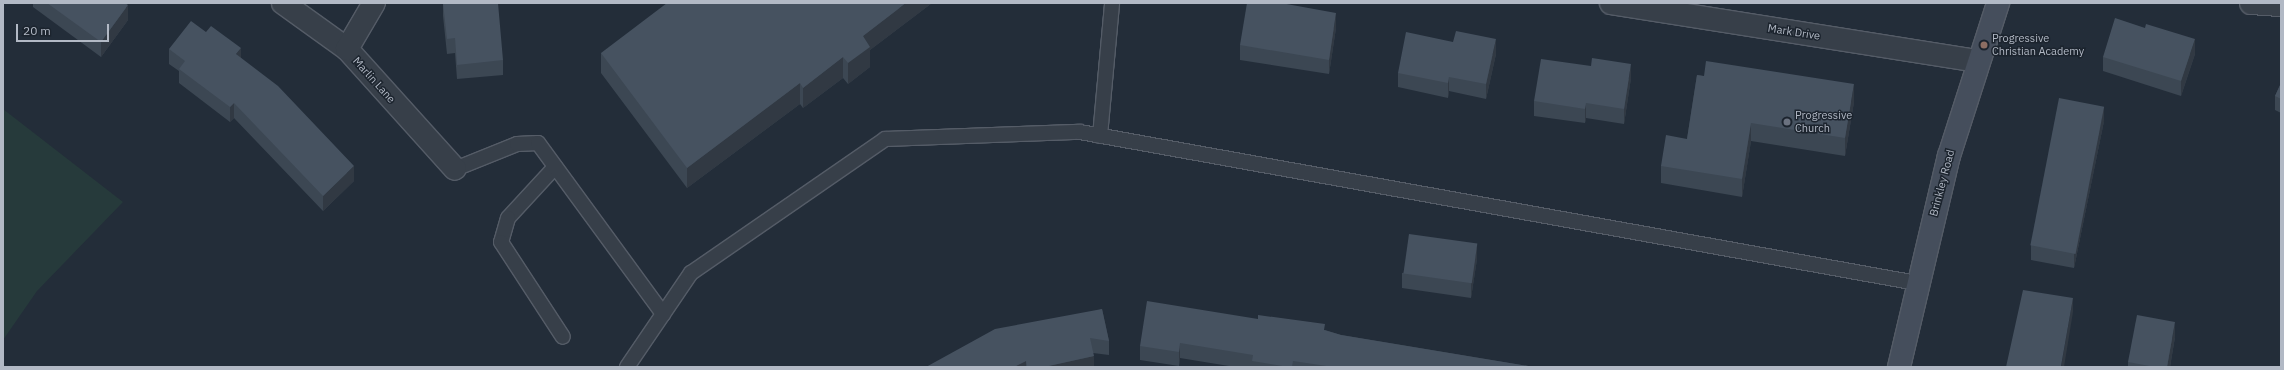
<!DOCTYPE html>
<html>
<head>
<meta charset="utf-8">
<style>
	body { margin:0 }
	#map { position:relative; width:2284px; height:370px; overflow:hidden; background:#232d39; font-family:"IBM Plex Sans",sans-serif }
	div>[style] { position:absolute }
	.green>* { inset:0; background:#263a3b }
	.roads { filter:drop-shadow(1px 0 #555c67) drop-shadow(-1px 0 #555c67) drop-shadow(0 1px #555c67) drop-shadow(0 -1px #555c67) }
	.lane>* { height:14px; margin:-7px; padding:0 7px; transform-origin:7px; border-radius:7px; background:#373f49 }
	.street>* { height:22px; margin:-11px; padding:0 11px; transform-origin:11px; border-radius:11px; background:#373f49 }
	.secondary>* { height:22px; margin:-11px; padding:0 11px; transform-origin:11px; border-radius:11px; background:#454e5c }
	.wall>* { inset:0; background:#3c4753 }
	.shaded-wall>* { inset:0; background:#313943 }
	.building>* { inset:0; background:#465260; transform-origin:0 0 }
	.dots>* { width:11px; height:11px; translate:-50% -50%; box-sizing:border-box; border:2px solid #1c242e; border-radius:50% }
	span { translate:-50% -50%; white-space:nowrap; text-align:center; line-height:1.15; -webkit-text-stroke:3px #1c242e; paint-order:stroke }
	.street-label { font-size:11px; color:#b2b9c5 }
	.poi-label { font-size:11px; color:#b2b9c5 }
	.left { translate:0 -50%; text-align:left }
	.frame { position:absolute; inset:0; border:4px solid #b2b9c5; pointer-events:none }
	.scale { position:absolute; left:16px; top:24px; width:93px; height:18px; box-sizing:border-box; border:2px solid #b2b9c5; border-top:0; padding-left:5px; font-size:12px; line-height:14px; white-space:nowrap; color:#b2b9c5; -webkit-text-stroke:3px #1c242e; paint-order:stroke }
</style>
</head>
<body>
<div id="map">
	<div class="green">
		<i style="clip-path:polygon(3px 109px,123px 202px,37px 291px,3px 340px)"></i>
	</div>
	<div class="roads">
		<div class="lane">
			<i style="left:1100px;top:136px;width:134px;rotate:-84.8deg"></i>
			<i style="left:555px;top:167px;width:69px;rotate:132.7deg"></i>
			<i style="left:508px;top:218px;width:25px;rotate:106deg"></i>
			<i style="left:501px;top:242px;width:113px;rotate:56.9deg"></i>
			<i style="left:455px;top:169px;width:67px;rotate:-22deg"></i>
			<i style="left:517px;top:144px;width:21px;rotate:-3deg"></i>
			<i style="left:538px;top:143px;width:212px;rotate:53.8deg"></i>
			<i style="left:627px;top:367px;width:114px;rotate:-55.8deg"></i>
			<i style="left:691px;top:273px;width:236px;rotate:-34.6deg"></i>
			<i style="left:885px;top:139px;width:195px;rotate:-2.1deg"></i>
			<i style="left:1080px;top:132px;width:851px;rotate:10.23deg"></i>
		</div>
		<div class="street">
			<i style="left:283px;top:3px;width:79px;rotate:35.7deg"></i>
			<i style="left:347px;top:49px;width:161px;rotate:48deg"></i>
			<i style="left:1611px;top:3px;width:371px;rotate:9deg"></i>
			<i style="left:2251px;top:3px;width:30px;rotate:4deg"></i>
			<i style="left:347px;top:49px;width:53px;rotate:-59.6deg"></i>
		</div>
		<div class="secondary">
			<i style="left:1899px;top:367px;width:217px;rotate:-76.7deg"></i>
			<i style="left:1949px;top:156px;width:161px;rotate:-72.2deg"></i>
		</div>
	</div>
	<div class="wall">
		<i style="clip-path:polygon(33px 3px,125px 3px,128px 20px,101px 57px,33px 7px)"></i>
		<i style="clip-path:polygon(443px 3px,503px 60px,503px 75px,457px 79px,455px 53px,447px 54px,443px 16px)"></i>
		<i style="clip-path:polygon(932px 3px,870px 50px,870px 67px,848px 84px,843px 78px,803px 108px,800px 104px,687px 188px,601px 73px,601px 53px)"></i>
		<i style="clip-path:polygon(1336px 28px,1329px 74px,1240px 60px,1240px 45px)"></i>
		<i style="clip-path:polygon(169px 49px,241px 58px,354px 181px,323px 211px,234px 118px,230px 122px,179px 83px,179px 71px,169px 64px)"></i>
		<i style="clip-path:polygon(1496px 54px,1486px 99px,1449px 91px,1448px 98px,1398px 87px,1398px 73px)"></i>
		<i style="clip-path:polygon(2195px 54px,2181px 96px,2103px 71px,2103px 57px)"></i>
		<i style="clip-path:polygon(1697px 75px,1854px 102px,1845px 156px,1751px 141px,1742px 197px,1661px 183px,1661px 166px,1687px 139px)"></i>
		<i style="clip-path:polygon(1631px 78px,1624px 124px,1586px 118px,1585px 123px,1534px 116px,1534px 101px)"></i>
		<i style="clip-path:polygon(2281px 83px,2281px 113px,2275px 110px,2275px 96px)"></i>
		<i style="clip-path:polygon(2104px 121px,2074px 268px,2031px 260px,2031px 245px)"></i>
		<i style="clip-path:polygon(1477px 259px,1471px 298px,1402px 288px,1402px 273px)"></i>
		<i style="clip-path:polygon(1102px 309px,1109px 341px,1109px 355px,1093px 353px,1094px 367px,926px 367px)"></i>
		<i style="clip-path:polygon(1325px 330px,1341px 335px,1534px 367px,1235px 367px,1180px 358px,1179px 366px,1140px 360px,1140px 346px)"></i>
		<i style="clip-path:polygon(2175px 337px,2170px 367px,2128px 367px,2128px 362px)"></i>
	</div>
	<div class="shaded-wall">
		<i style="clip-path:polygon(906px 3px,932px 3px,870px 50px,870px 67px,848px 84px,848px 63px,863px 36px)"></i>
		<i style="clip-path:polygon(128px 5px,128px 20px,101px 57px,101px 42px)"></i>
		<i style="clip-path:polygon(1336px 13px,1336px 28px,1329px 74px,1329px 60px)"></i>
		<i style="clip-path:polygon(1496px 39px,1496px 54px,1486px 99px,1486px 84px)"></i>
		<i style="clip-path:polygon(2195px 39px,2195px 54px,2181px 96px,2181px 81px)"></i>
		<i style="clip-path:polygon(241px 48px,241px 63px,236px 54px)"></i>
		<i style="clip-path:polygon(843px 57px,843px 78px,803px 108px,803px 88px)"></i>
		<i style="clip-path:polygon(1631px 64px,1631px 78px,1624px 124px,1624px 109px)"></i>
		<i style="clip-path:polygon(1449px 77px,1449px 91px,1448px 98px,1448px 83px)"></i>
		<i style="clip-path:polygon(800px 83px,800px 104px,687px 188px,687px 168px)"></i>
		<i style="clip-path:polygon(1854px 84px,1854px 102px,1845px 156px,1845px 138px)"></i>
		<i style="clip-path:polygon(234px 103px,234px 118px,230px 122px,230px 107px)"></i>
		<i style="clip-path:polygon(1586px 103px,1586px 118px,1585px 123px,1585px 109px)"></i>
		<i style="clip-path:polygon(2104px 107px,2104px 121px,2074px 268px,2074px 254px)"></i>
		<i style="clip-path:polygon(1751px 123px,1751px 141px,1742px 197px,1742px 179px)"></i>
		<i style="clip-path:polygon(354px 166px,354px 181px,323px 211px,323px 196px)"></i>
		<i style="clip-path:polygon(1477px 244px,1477px 259px,1471px 298px,1471px 284px)"></i>
		<i style="clip-path:polygon(2073px 298px,2073px 312px,2064px 367px,2061px 367px)"></i>
		<i style="clip-path:polygon(2175px 322px,2175px 337px,2170px 367px,2167px 367px)"></i>
		<i style="clip-path:polygon(1180px 343px,1180px 358px,1179px 366px,1179px 352px)"></i>
		<i style="clip-path:polygon(1094px 356px,1094px 367px,1044px 367px)"></i>
		<i style="clip-path:polygon(1026px 361px,1026px 367px,1014px 367px)"></i>
	</div>
	<div class="building">
		<i style="clip-path:polygon(47px 3px,125px 3px,128px 5px,101px 42px)"></i>
		<i style="clip-path:polygon(443px 3px,498px 3px,503px 60px,457px 65px,455px 38px,447px 39px)"></i>
		<i style="clip-path:polygon(667px 3px,906px 3px,863px 36px,870px 47px,848px 63px,843px 57px,803px 88px,800px 83px,687px 168px,601px 53px)"></i>
		<i style="clip-path:polygon(1247px 3px,1281px 3px,1336px 13px,1329px 60px,1240px 45px)"></i>
		<i style="clip-path:polygon(2115px 18px,2145px 28px,2146px 24px,2195px 39px,2181px 81px,2103px 57px)"></i>
		<i style="clip-path:polygon(191px 21px,206px 32px,211px 26px,241px 48px,236px 54px,278px 86px,354px 166px,323px 196px,234px 103px,230px 107px,179px 69px,185px 61px,169px 49px)"></i>
		<i style="clip-path:polygon(1456px 31px,1496px 39px,1486px 84px,1449px 77px,1448px 83px,1398px 73px,1406px 32px,1453px 42px)"></i>
		<i style="clip-path:polygon(1592px 58px,1631px 64px,1624px 109px,1586px 103px,1585px 109px,1534px 101px,1541px 59px,1591px 66px)"></i>
		<i style="clip-path:polygon(1706px 61px,1854px 84px,1845px 138px,1751px 123px,1742px 179px,1661px 166px,1666px 135px,1687px 139px,1697px 75px,1704px 76px)"></i>
		<i style="clip-path:polygon(2281px 83px,2281px 99px,2275px 96px)"></i>
		<i style="left:2059px;top:98px;width:46px;height:150px;rotate:11deg"></i>
		<i style="left:1409px;top:234px;width:69px;height:40px;rotate:8deg"></i>
		<i style="clip-path:polygon(2023px 290px,2073px 298px,2061px 366px,2067px 367px,2006px 367px)"></i>
		<i style="clip-path:polygon(1147px 301px,1258px 319px,1258px 315px,1325px 324px,1324px 330px,1341px 335px,1534px 367px,1333px 367px,1293px 361px,1292px 367px,1289px 367px,1252px 361px,1253px 355px,1180px 343px,1179px 352px,1140px 346px)"></i>
		<i style="clip-path:polygon(1102px 309px,1109px 341px,1090px 338px,1094px 356px,1044px 367px,1027px 367px,1026px 361px,1014px 367px,926px 367px,995px 329px)"></i>
		<i style="clip-path:polygon(2137px 315px,2175px 322px,2167px 367px,2155px 367px,2128px 362px)"></i>
	</div>
	<div class="dots">
		<i style="left:1984px;top:45px;background:#8d6e63"></i>
		<i style="left:1787px;top:122px;background:#6b7280"></i>
	</div>
	<div class="street-label">
		<span style="left:1794px;top:32px;rotate:9deg">Mark Drive</span>
		<span style="left:374px;top:80px;rotate:48deg">Marlin Lane</span>
		<span style="left:1942px;top:183px;rotate:-75deg">Brinkley Road</span>
	</div>
	<div class="poi-label">
		<span class="left" style="left:1992px;top:45px">Progressive<br>Christian Academy</span>
		<span class="left" style="left:1795px;top:122px">Progressive<br>Church</span>
	</div>
	<div class="frame"></div>
	<div class="scale">20 m</div>
</div>
</body>
</html>
